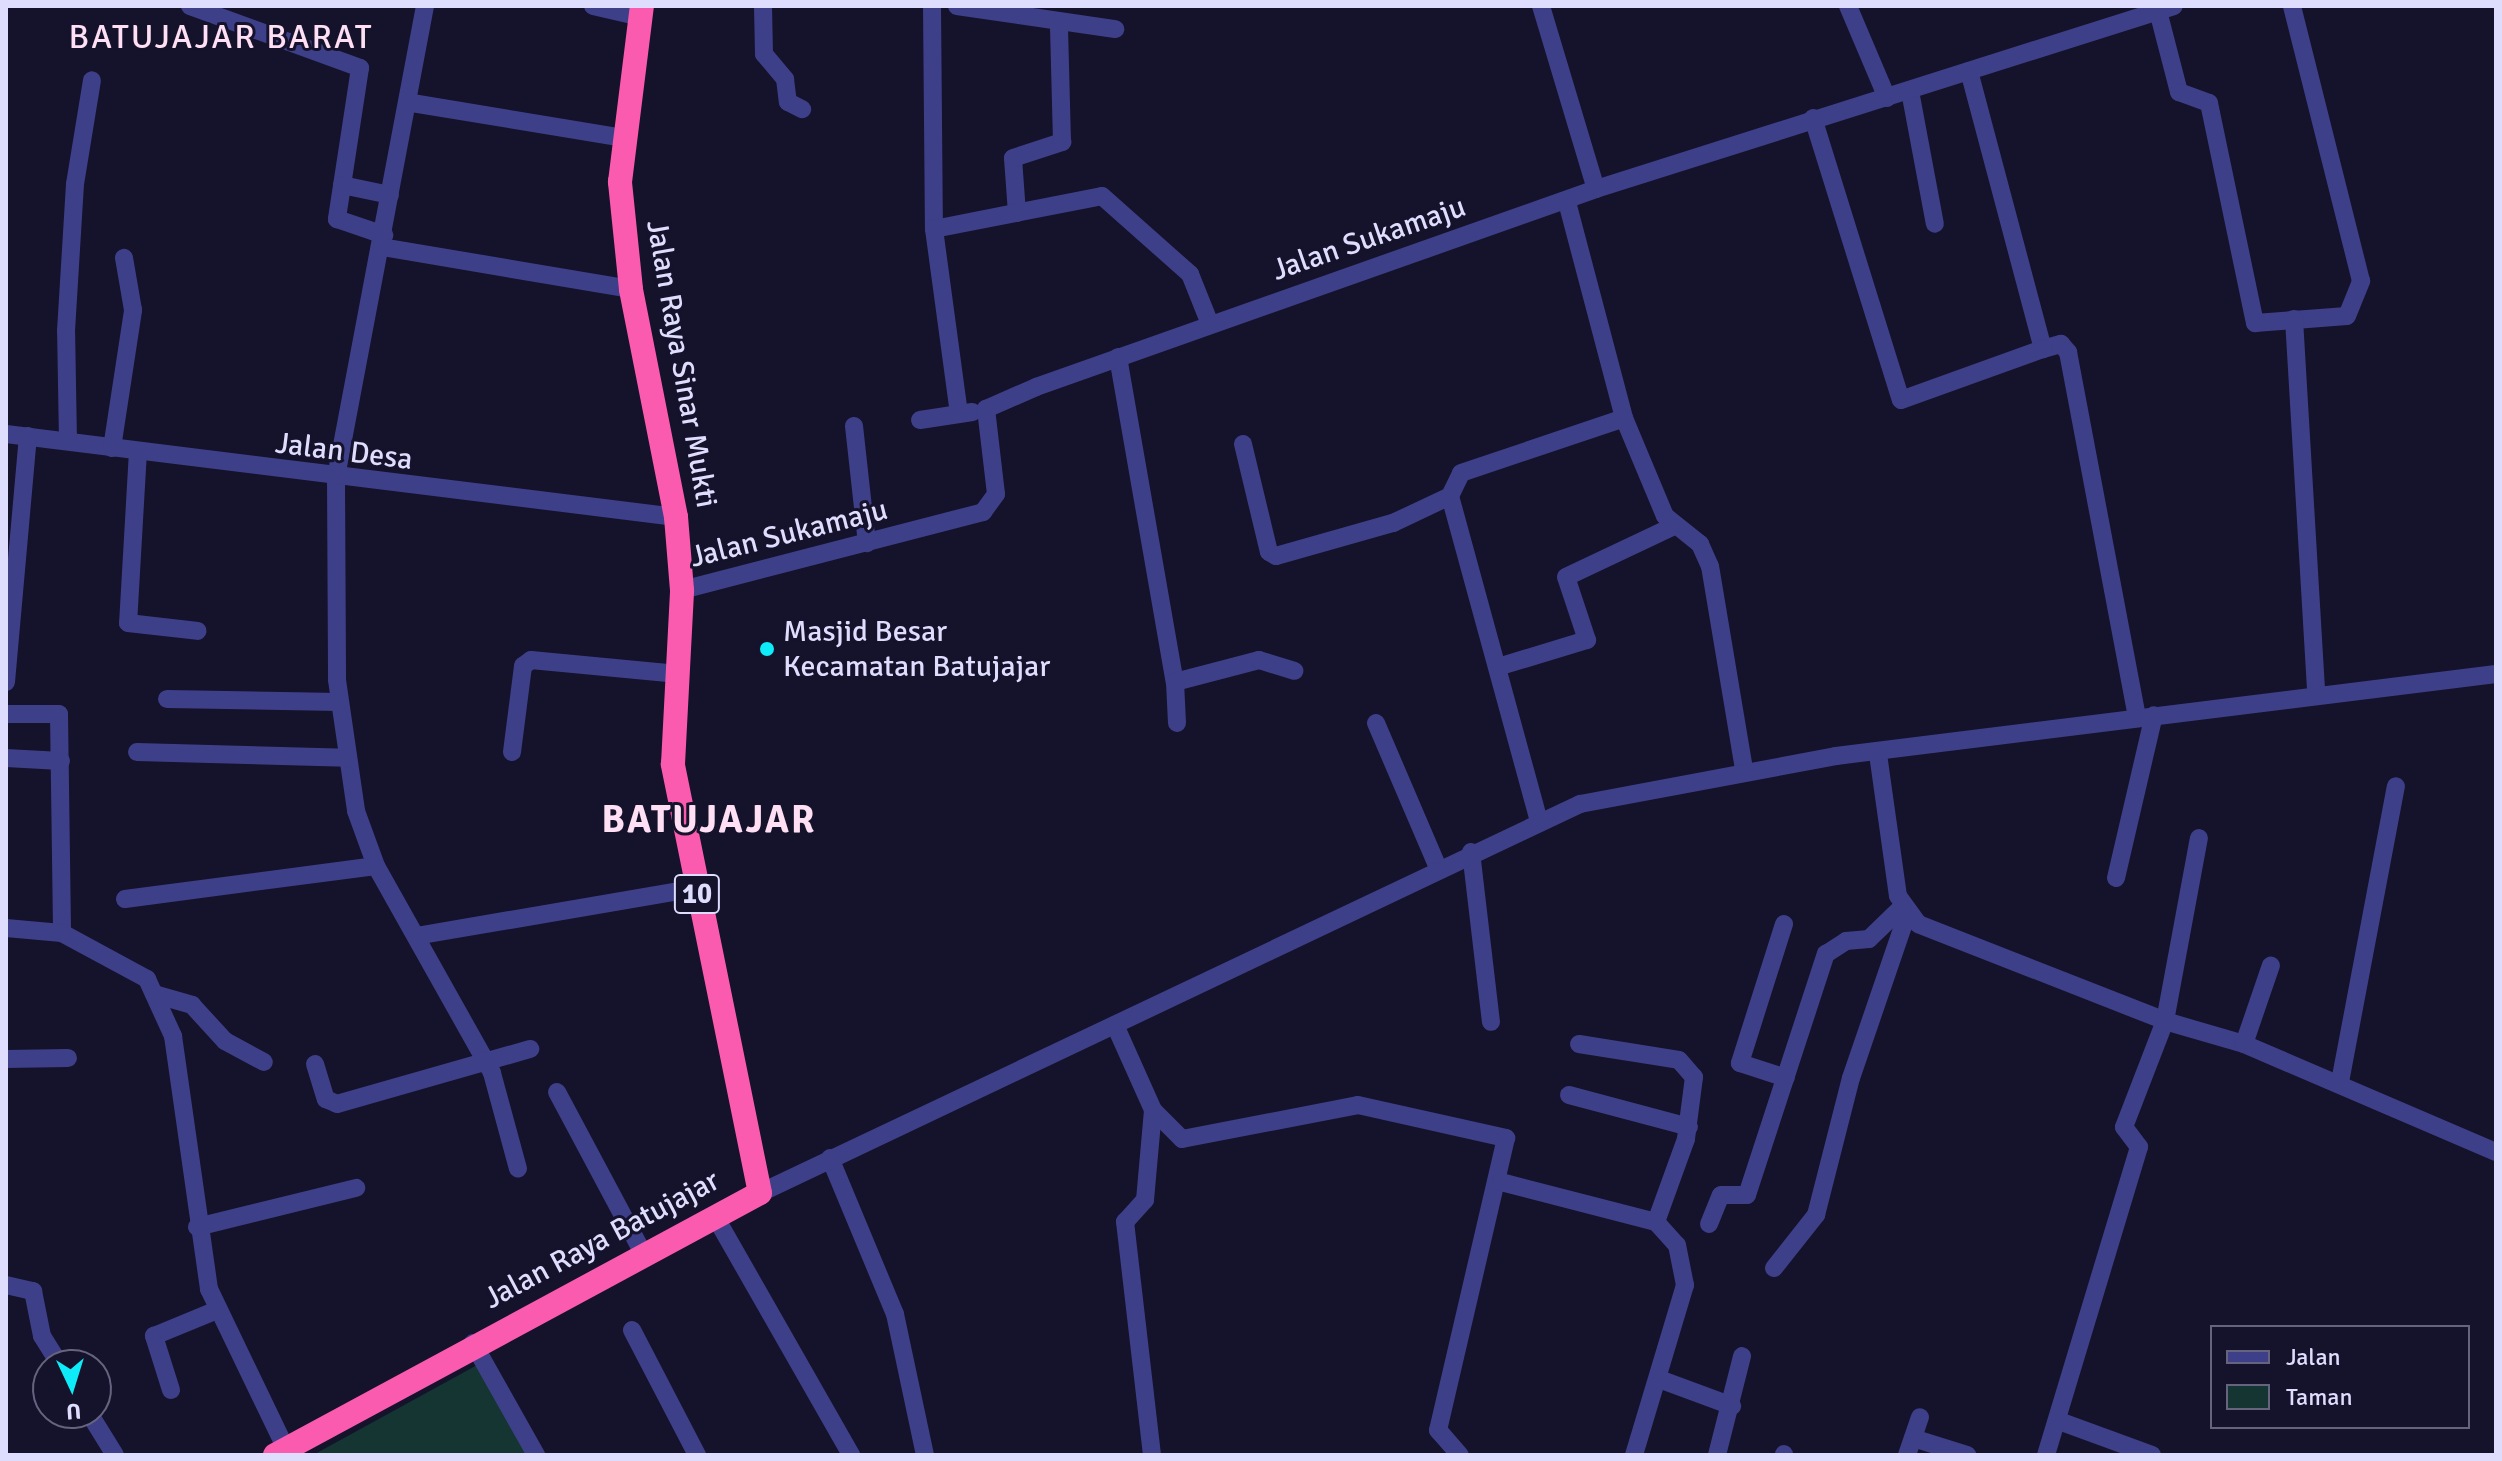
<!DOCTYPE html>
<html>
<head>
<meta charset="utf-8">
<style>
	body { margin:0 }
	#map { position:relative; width:2502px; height:1461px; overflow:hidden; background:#15122b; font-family:Signika,sans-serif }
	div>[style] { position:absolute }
	.green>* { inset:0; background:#153532 }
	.street>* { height:18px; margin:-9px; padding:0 9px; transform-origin:9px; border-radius:9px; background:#3e3f89 }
	.highway>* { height:24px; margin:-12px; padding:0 12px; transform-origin:12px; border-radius:12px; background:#fb5baf }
	.dots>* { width:22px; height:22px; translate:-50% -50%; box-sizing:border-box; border:4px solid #15122b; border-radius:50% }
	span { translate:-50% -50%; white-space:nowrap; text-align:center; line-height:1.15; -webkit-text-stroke:6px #15122b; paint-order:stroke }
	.shield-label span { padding:2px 6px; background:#15122b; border:2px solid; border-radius:6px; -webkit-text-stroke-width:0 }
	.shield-label { font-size:28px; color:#dfddfe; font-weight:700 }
	.street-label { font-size:30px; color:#dfddfe }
	.poi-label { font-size:30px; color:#dfddfe }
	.left { translate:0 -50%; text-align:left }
	.quarter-label { font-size:34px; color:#fedff4; letter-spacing:2px }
	.district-label { font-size:38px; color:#fedff4; font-weight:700; letter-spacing:2px }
	.frame { position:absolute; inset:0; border:8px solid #dfddfe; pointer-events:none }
	.legend { position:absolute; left:2210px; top:1325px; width:260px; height:104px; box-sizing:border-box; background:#15122b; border:2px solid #66637f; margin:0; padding:10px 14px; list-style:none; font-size:24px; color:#dfddfe }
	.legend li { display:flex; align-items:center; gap:16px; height:40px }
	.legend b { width:40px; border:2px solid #66637f }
	.north { position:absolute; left:32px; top:1349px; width:80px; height:80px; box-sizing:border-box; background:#15122b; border:2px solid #66637f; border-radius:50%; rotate:176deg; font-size:22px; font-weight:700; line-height:32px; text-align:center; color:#dfddfe }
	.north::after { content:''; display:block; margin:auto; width:28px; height:36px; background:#0eecf9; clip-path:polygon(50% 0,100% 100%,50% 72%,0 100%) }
</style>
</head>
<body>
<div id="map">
	<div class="green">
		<i style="clip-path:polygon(479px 1364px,529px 1455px,313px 1455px)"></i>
	</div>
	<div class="street">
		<i style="left:190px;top:6px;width:181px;rotate:20deg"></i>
		<i style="left:360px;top:68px;width:153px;rotate:98.7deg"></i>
		<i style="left:337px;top:219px;width:50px;rotate:18.8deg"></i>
		<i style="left:425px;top:6px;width:481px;rotate:100.7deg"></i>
		<i style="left:336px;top:479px;width:201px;rotate:89.7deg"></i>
		<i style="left:337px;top:680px;width:132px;rotate:81.7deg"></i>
		<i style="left:356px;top:811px;width:59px;rotate:70deg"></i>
		<i style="left:376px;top:866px;width:237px;rotate:60.7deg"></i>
		<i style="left:492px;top:1073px;width:99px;rotate:74.8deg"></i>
		<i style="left:593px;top:6px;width:49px;rotate:12.9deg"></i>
		<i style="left:763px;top:6px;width:48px;rotate:88.8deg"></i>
		<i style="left:764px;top:54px;width:33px;rotate:50deg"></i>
		<i style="left:785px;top:79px;width:23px;rotate:83deg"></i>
		<i style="left:788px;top:102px;width:16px;rotate:27deg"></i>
		<i style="left:932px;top:6px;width:223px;rotate:89.5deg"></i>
		<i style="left:934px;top:229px;width:186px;rotate:82.3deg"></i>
		<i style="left:957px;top:6px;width:160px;rotate:8.3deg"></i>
		<i style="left:1541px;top:6px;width:191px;rotate:73.3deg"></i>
		<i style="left:1848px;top:6px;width:100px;rotate:67deg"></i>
		<i style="left:2158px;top:11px;width:84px;rotate:75.5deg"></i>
		<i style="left:2179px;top:92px;width:32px;rotate:20deg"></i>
		<i style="left:2209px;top:103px;width:225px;rotate:78.2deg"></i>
		<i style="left:2255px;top:323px;width:92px;rotate:-4.4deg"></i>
		<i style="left:2347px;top:316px;width:38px;rotate:-68deg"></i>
		<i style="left:2361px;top:281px;width:284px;rotate:-104.1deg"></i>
		<i style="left:1969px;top:71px;width:288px;rotate:75.1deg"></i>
		<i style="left:2043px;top:349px;width:19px;rotate:-16deg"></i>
		<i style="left:2061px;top:344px;width:11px;rotate:49deg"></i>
		<i style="left:2068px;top:352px;width:372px;rotate:79.3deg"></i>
		<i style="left:1910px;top:91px;width:135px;rotate:79.4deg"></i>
		<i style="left:412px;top:103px;width:214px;rotate:9.4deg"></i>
		<i style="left:1813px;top:118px;width:295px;rotate:72.7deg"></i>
		<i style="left:1901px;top:400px;width:151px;rotate:-19.8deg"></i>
		<i style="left:342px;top:185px;width:49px;rotate:11.8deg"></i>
		<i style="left:1567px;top:202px;width:223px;rotate:75.2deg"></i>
		<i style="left:1624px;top:418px;width:106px;rotate:67.3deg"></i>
		<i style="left:1665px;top:516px;width:45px;rotate:38.7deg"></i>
		<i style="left:1700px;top:544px;width:24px;rotate:66deg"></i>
		<i style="left:1710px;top:566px;width:207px;rotate:80.5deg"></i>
		<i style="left:1017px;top:213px;width:55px;rotate:-94.2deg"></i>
		<i style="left:1013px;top:158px;width:52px;rotate:-18.1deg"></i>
		<i style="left:1062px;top:142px;width:117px;rotate:-91.5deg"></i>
		<i style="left:934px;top:229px;width:171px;rotate:-11.1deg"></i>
		<i style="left:1102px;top:196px;width:118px;rotate:41.6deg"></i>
		<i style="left:1190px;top:274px;width:54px;rotate:68.2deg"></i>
		<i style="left:382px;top:247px;width:253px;rotate:9.6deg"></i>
		<i style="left:2294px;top:319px;width:376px;rotate:86.6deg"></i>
		<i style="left:1118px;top:357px;width:330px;rotate:80.1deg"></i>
		<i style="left:1175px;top:682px;width:87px;rotate:-14.7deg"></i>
		<i style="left:1259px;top:660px;width:37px;rotate:17deg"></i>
		<i style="left:920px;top:420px;width:53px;rotate:-8.7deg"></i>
		<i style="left:854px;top:426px;width:118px;rotate:83.7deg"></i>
		<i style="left:6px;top:434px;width:675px;rotate:7.06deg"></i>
		<i style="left:68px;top:441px;width:110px;rotate:-91deg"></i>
		<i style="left:66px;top:331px;width:147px;rotate:-86.5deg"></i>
		<i style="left:75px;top:184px;width:105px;rotate:-80.7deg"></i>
		<i style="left:1243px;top:444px;width:111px;rotate:76.5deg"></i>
		<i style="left:1269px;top:552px;width:8px;rotate:30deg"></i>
		<i style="left:1276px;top:556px;width:122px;rotate:-15.8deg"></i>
		<i style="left:1393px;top:523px;width:63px;rotate:-25.3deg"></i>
		<i style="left:1450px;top:496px;width:25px;rotate:-64deg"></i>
		<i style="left:1461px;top:473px;width:172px;rotate:-18.6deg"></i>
		<i style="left:112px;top:448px;width:140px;rotate:-81.3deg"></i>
		<i style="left:133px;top:310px;width:53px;rotate:-99.8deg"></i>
		<i style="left:138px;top:451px;width:172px;rotate:93.3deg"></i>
		<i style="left:128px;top:623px;width:70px;rotate:6.5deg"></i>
		<i style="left:1450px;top:496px;width:337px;rotate:74.7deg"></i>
		<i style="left:682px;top:590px;width:311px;rotate:-14.5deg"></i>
		<i style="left:983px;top:512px;width:22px;rotate:-54deg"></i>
		<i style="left:996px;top:494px;width:86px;rotate:-96.7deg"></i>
		<i style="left:986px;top:409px;width:55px;rotate:-23.7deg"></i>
		<i style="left:1036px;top:387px;width:594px;rotate:-19.47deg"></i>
		<i style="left:1596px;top:189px;width:606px;rotate:-17.57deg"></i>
		<i style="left:1501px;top:666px;width:90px;rotate:-16.8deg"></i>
		<i style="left:1587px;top:640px;width:66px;rotate:-108.4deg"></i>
		<i style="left:1566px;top:577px;width:117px;rotate:-25.3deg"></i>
		<i style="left:6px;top:682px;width:247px;rotate:-84.9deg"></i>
		<i style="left:1175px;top:682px;width:41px;rotate:87.2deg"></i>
		<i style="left:167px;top:699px;width:172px;rotate:1deg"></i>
		<i style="left:6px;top:714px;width:53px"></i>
		<i style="left:59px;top:714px;width:219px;rotate:89.2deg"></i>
		<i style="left:1376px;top:723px;width:158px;rotate:66.8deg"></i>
		<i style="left:137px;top:752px;width:209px;rotate:1.6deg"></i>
		<i style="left:512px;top:752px;width:87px;rotate:-82.7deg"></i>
		<i style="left:523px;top:666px;width:10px;rotate:-37deg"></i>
		<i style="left:531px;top:660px;width:148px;rotate:5.4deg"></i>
		<i style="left:1878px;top:754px;width:143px;rotate:82deg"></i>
		<i style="left:1898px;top:896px;width:34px;rotate:54deg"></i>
		<i style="left:1918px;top:924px;width:265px;rotate:21.4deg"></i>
		<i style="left:2165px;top:1021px;width:82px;rotate:16.2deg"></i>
		<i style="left:2244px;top:1044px;width:274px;rotate:23.2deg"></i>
		<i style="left:6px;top:758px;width:55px;rotate:3.1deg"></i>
		<i style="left:1471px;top:852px;width:171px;rotate:83.3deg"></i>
		<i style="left:2116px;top:878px;width:167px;rotate:-76.9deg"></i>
		<i style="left:125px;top:899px;width:253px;rotate:-7.5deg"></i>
		<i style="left:1784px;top:924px;width:146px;rotate:107.6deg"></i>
		<i style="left:1740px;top:1063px;width:48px;rotate:18.1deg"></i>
		<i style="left:6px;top:928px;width:56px;rotate:5.1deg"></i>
		<i style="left:62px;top:933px;width:97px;rotate:28.4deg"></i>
		<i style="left:147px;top:979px;width:63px;rotate:65.5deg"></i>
		<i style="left:173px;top:1036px;width:256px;rotate:81.9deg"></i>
		<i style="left:209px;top:1289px;width:178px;rotate:64.3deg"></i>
		<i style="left:416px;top:936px;width:284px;rotate:-9.7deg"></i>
		<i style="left:154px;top:994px;width:40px;rotate:16deg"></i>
		<i style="left:192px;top:1005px;width:49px;rotate:47.5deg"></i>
		<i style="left:225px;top:1041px;width:44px;rotate:28.3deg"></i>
		<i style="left:1115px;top:1025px;width:93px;rotate:65.9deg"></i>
		<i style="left:1153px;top:1110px;width:41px;rotate:45deg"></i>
		<i style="left:1182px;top:1139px;width:179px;rotate:-10.9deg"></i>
		<i style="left:1358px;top:1105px;width:152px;rotate:12.6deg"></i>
		<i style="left:1506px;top:1138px;width:300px;rotate:103.1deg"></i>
		<i style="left:1438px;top:1430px;width:33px;rotate:49deg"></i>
		<i style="left:1579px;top:1044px;width:101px;rotate:9.1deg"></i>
		<i style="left:1679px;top:1060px;width:23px;rotate:49deg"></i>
		<i style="left:1694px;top:1077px;width:63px;rotate:97.4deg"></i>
		<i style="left:1686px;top:1139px;width:88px;rotate:109.9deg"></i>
		<i style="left:1656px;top:1222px;width:31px;rotate:48deg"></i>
		<i style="left:1677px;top:1245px;width:41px;rotate:78.7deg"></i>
		<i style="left:1685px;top:1285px;width:177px;rotate:106.7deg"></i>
		<i style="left:2244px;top:1044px;width:83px;rotate:-71.1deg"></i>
		<i style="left:6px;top:1059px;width:62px;rotate:-0.9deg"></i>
		<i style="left:315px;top:1064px;width:37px;rotate:73deg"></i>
		<i style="left:326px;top:1099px;width:12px;rotate:24deg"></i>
		<i style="left:337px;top:1104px;width:201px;rotate:-15.9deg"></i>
		<i style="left:2340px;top:1082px;width:301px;rotate:-79.3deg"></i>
		<i style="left:557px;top:1092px;width:185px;rotate:61.9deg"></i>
		<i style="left:1569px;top:1095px;width:124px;rotate:14.9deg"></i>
		<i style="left:830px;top:1158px;width:169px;rotate:67.4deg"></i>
		<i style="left:895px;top:1314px;width:144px;rotate:78deg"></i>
		<i style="left:1501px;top:1182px;width:160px;rotate:14.5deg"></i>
		<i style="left:760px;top:1193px;width:908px;rotate:-25.38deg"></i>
		<i style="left:1580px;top:804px;width:260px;rotate:-10.6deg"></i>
		<i style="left:1836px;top:756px;width:665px;rotate:-7.08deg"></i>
		<i style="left:716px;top:1218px;width:273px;rotate:60.3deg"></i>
		<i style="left:1709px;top:1224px;width:31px;rotate:-68deg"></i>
		<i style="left:1721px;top:1195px;width:26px"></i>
		<i style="left:1747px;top:1195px;width:254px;rotate:-71.9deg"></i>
		<i style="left:1826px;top:954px;width:24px;rotate:-33deg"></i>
		<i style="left:1846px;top:941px;width:23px;rotate:-5deg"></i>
		<i style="left:1869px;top:939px;width:46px;rotate:-44.1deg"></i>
		<i style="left:197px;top:1227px;width:164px;rotate:-13.8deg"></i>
		<i style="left:1774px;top:1268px;width:68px;rotate:-51.6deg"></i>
		<i style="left:1816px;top:1215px;width:141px;rotate:-75.7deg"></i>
		<i style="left:1851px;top:1078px;width:170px;rotate:-71.1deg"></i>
		<i style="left:6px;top:1285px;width:28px;rotate:13deg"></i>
		<i style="left:33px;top:1291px;width:46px;rotate:78.7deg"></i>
		<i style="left:42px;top:1336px;width:34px;rotate:58deg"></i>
		<i style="left:632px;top:1330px;width:141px;rotate:62.5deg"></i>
		<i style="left:473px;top:1343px;width:129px;rotate:60.6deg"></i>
		<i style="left:1659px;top:1379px;width:78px;rotate:20.3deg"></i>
		<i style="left:171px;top:1390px;width:57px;rotate:-107.5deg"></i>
		<i style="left:154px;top:1336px;width:68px;rotate:-22.4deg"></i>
		<i style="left:89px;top:1413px;width:49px;rotate:58.2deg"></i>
		<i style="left:2059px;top:1421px;width:99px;rotate:20.1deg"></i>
		<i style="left:1913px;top:1438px;width:57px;rotate:17.5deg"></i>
		<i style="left:1152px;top:1455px;width:235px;rotate:-96.6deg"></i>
		<i style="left:1125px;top:1222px;width:30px;rotate:-48deg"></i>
		<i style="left:1145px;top:1200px;width:90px;rotate:-84.9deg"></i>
		<i style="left:1717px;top:1455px;width:102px;rotate:-75.8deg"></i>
		<i style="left:1784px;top:1455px;width:1px;rotate:-90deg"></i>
		<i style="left:1907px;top:1455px;width:40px;rotate:-71.1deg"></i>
		<i style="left:2046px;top:1455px;width:322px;rotate:-73.2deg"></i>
		<i style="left:2139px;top:1147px;width:25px;rotate:-127deg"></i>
		<i style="left:2124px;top:1127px;width:114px;rotate:-68.9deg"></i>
		<i style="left:2165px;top:1021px;width:186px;rotate:-79.5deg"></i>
	</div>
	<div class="highway">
		<i style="left:275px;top:1455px;width:551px;rotate:-28.38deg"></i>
		<i style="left:760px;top:1193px;width:438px;rotate:-101.5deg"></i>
		<i style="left:673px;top:764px;width:174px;rotate:-87deg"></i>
		<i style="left:682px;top:590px;width:73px;rotate:-94.7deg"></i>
		<i style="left:676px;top:517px;width:232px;rotate:-101.2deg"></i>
		<i style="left:631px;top:289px;width:108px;rotate:-95.9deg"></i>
		<i style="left:620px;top:182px;width:177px;rotate:-82.9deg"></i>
	</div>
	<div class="dots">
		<i style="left:767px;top:649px;background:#0eecf9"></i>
	</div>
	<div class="shield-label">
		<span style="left:697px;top:894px">10</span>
	</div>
	<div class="street-label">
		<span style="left:1369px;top:239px;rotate:-19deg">Jalan Sukamaju</span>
		<span style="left:681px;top:364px;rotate:80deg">Jalan Raya Sinar Mukti</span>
		<span style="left:344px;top:452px;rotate:7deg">Jalan Desa</span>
		<span style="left:789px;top:534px;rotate:-14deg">Jalan Sukamaju</span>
		<span style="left:602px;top:1240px;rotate:-28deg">Jalan Raya Batujajar</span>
	</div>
	<div class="poi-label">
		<span class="left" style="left:783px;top:649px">Masjid Besar<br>Kecamatan Batujajar</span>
	</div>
	<div class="quarter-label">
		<span style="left:221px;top:38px">BATUJAJAR BARAT</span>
	</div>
	<div class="district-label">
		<span style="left:709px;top:820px">BATUJAJAR</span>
	</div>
	<div class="frame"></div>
	<ul class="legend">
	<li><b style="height:10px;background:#3e3f89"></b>Jalan</li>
	<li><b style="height:22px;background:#153532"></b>Taman</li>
	</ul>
	<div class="north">U</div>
</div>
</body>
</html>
